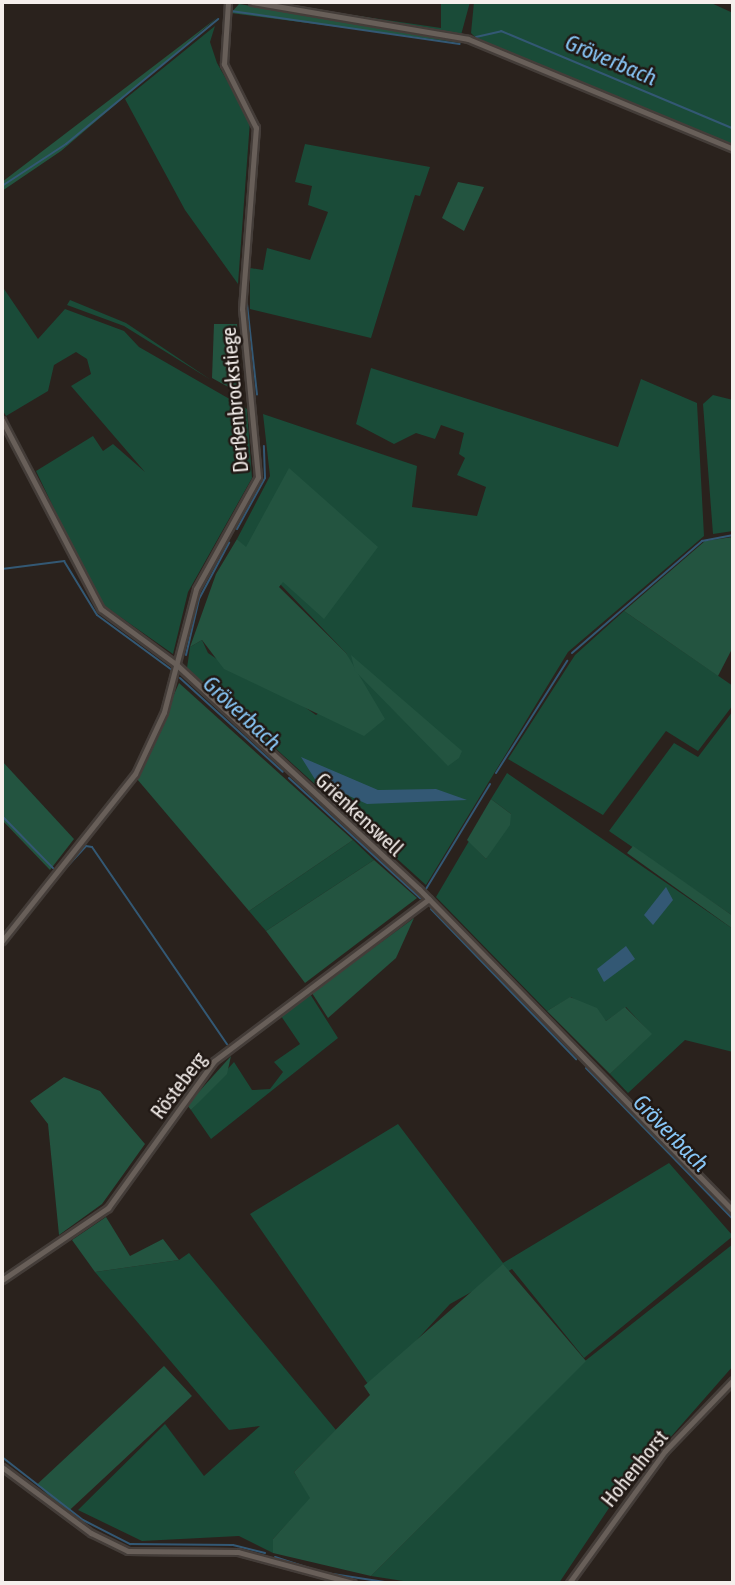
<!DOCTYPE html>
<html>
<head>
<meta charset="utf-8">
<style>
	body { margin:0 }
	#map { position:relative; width:735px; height:1585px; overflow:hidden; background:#2a221d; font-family:"Asap Condensed",sans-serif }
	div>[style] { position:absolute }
	.green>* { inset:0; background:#1a4b38 }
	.forest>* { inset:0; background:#235440; transform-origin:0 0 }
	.water>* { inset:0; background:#335874 }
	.stream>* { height:2px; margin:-1px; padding:0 1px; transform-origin:1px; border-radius:1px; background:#335874 }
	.roads { filter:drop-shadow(2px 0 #443d39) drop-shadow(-2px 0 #443d39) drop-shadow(0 2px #443d39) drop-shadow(0 -2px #443d39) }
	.street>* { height:5px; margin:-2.5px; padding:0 2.5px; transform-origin:2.5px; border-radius:2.5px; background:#685f59 }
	span { translate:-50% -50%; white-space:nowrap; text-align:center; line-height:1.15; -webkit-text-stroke:5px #201814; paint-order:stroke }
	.street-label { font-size:21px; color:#f5efec }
	.water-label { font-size:23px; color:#88c6f6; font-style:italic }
	.frame { position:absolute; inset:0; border:4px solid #f5efec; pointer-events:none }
</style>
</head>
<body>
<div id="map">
	<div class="green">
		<i style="clip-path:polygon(263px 2px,441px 28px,441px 2px,470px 2px,461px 35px)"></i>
		<i style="clip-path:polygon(474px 2px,709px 2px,733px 13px,731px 144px,477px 39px,471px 33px)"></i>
		<i style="clip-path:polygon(215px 26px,210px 42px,217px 63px,250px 121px,238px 284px,185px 210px,125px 99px)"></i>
		<i style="clip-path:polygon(305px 144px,430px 167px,420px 196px,415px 195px,371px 338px,250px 309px,250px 268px,263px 270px,267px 248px,310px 260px,328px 212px,308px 205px,312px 186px,295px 182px)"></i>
		<i style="clip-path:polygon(2px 286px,38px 339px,65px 309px,124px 331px,139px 347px,247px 409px,252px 478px,188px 592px,173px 654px,99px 602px,36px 471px,93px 436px,103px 451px,113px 444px,145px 472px,71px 386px,91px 374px,87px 359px,76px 352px,54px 365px,48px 391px,6px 416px,2px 409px)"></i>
		<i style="clip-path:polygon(70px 300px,126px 323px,211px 380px,124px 326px,67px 305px)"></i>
		<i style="clip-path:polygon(371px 368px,618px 447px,641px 379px,697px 403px,704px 536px,568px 652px,426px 885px,187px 668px,190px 647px,202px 640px,208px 653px,246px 679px,286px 694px,316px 715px,361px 686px,346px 653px,237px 539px,270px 476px,263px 414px,417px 466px,412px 507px,477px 516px,486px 487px,457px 475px,465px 458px,459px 454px,464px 433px,441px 425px,435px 439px,416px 433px,394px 444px,356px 424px)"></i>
		<i style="clip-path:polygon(713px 395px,733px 400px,733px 531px,713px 534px,703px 404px)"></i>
		<i style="clip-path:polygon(624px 611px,733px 686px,733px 705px,698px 751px,666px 731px,603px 815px,508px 759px,575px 655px)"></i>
		<i style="clip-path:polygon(733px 711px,733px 916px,609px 831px,674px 743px,698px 757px)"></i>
		<i style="clip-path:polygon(507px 773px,733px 929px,733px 1052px,685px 1040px,628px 1093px,610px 1074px,651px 1034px,626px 1007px,606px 1021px,571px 997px,547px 1011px,436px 897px,469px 841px,486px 859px,511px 814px,491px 799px)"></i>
		<i style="clip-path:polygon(353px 840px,374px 860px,266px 931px,249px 911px)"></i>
		<i style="clip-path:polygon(310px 994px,338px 1038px,211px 1139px,191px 1110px,234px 1062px,252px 1090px,270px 1089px,283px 1072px,274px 1062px,300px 1044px,281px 1016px)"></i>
		<i style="clip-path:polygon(398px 1124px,503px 1263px,669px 1163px,733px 1236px,584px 1358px,512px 1269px,450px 1304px,390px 1369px,368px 1384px,250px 1214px)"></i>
		<i style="clip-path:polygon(733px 1244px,733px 1366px,611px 1505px,559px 1583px,416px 1583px,371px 1576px,585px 1361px)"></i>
		<i style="clip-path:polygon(189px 1253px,336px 1430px,294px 1472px,311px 1498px,273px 1539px,273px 1553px,239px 1536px,142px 1541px,78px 1510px,165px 1424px,204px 1476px,260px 1426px,229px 1430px,95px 1272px,179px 1260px)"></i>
	</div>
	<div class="forest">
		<i style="clip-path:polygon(239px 4px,454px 40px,463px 43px,231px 13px)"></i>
		<i style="clip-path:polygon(218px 17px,61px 151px,2px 191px,2px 182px)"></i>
		<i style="clip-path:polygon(458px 182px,484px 187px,464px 231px,442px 218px)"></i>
		<i style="clip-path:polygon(214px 324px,237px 324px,241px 394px,212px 378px)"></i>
		<i style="clip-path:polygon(289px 468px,378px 547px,324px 619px,283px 582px,279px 587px,346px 653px,385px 719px,364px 736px,224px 669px,202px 640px,190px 647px,216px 574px,237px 539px,246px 547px)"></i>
		<i style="clip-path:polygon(733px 537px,733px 647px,718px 676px,624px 611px,705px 541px)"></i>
		<i style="clip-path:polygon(351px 655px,462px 751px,459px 758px,448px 766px,355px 671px)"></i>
		<i style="clip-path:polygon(179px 683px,353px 840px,249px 911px,137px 779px)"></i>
		<i style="clip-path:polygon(2px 761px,74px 839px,50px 870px,2px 820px)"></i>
		<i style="clip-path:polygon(491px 799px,511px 814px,510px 825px,486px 859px,467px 840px)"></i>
		<i style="clip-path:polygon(633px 846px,733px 916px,733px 929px,627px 853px)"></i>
		<i style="clip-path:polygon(374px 860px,417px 898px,305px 983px,266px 931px)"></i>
		<i style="clip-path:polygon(414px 918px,396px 958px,328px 1018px,312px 993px)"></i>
		<i style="clip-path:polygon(570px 997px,597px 1008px,606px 1021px,625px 1007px,652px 1034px,610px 1074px,547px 1011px)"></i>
		<i style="clip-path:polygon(231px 1056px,227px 1074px,191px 1110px,187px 1105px)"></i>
		<i style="clip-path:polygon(64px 1077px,100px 1091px,145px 1144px,102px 1204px,59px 1235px,48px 1124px,30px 1101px)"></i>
		<i style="clip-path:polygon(106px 1217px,130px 1256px,163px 1239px,179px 1260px,95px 1272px,72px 1240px)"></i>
		<i style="clip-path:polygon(503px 1264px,586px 1361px,371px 1576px,273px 1553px,273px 1539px,310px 1498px,294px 1472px,370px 1395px,364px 1386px)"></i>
		<i style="left:164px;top:1366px;width:41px;height:173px;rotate:47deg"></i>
	</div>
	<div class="water">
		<i style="clip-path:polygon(301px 757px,378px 790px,436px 789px,467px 800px,367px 804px,316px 781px)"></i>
		<i style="clip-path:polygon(666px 887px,673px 900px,653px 925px,644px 915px)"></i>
		<i style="clip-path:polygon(626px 946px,635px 959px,604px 982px,597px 969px)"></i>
	</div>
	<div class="stream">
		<i style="left:231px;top:11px;width:231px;rotate:8.2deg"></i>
		<i style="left:476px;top:37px;width:26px;rotate:-13deg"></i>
		<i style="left:501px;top:31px;width:251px;rotate:22.8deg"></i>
		<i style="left:2px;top:186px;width:77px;rotate:-33.3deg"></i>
		<i style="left:66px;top:144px;width:197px;rotate:-39.4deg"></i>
		<i style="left:247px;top:293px;width:21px;rotate:-85deg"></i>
		<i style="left:247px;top:304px;width:91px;rotate:83.7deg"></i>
		<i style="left:237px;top:529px;width:58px;rotate:-61.2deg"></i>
		<i style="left:265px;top:478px;width:32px;rotate:-92deg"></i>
		<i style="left:2px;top:569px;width:63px;rotate:-7.4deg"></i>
		<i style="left:64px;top:561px;width:63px;rotate:58.6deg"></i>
		<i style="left:97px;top:615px;width:93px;rotate:36.3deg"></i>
		<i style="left:572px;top:653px;width:172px;rotate:-40.7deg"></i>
		<i style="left:702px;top:541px;width:32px;rotate:-11deg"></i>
		<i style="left:186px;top:655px;width:57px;rotate:-76.9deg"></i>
		<i style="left:199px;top:599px;width:64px;rotate:-61.8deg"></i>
		<i style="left:180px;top:678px;width:139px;rotate:42.4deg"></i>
		<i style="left:496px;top:773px;width:133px;rotate:-57.6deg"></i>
		<i style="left:289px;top:778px;width:178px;rotate:42.5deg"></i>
		<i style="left:2px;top:816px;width:73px;rotate:45.6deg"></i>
		<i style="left:62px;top:872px;width:35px;rotate:-47deg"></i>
		<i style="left:86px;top:846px;width:6px;rotate:9deg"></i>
		<i style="left:92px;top:847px;width:239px;rotate:55.6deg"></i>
		<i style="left:426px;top:889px;width:123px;rotate:-58.6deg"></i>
		<i style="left:431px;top:909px;width:209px;rotate:46deg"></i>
		<i style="left:586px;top:1068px;width:211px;rotate:45.8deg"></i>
		<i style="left:2px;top:1457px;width:103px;rotate:37.9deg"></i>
		<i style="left:83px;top:1520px;width:53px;rotate:27.1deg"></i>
		<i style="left:130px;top:1544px;width:103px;rotate:0.6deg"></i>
		<i style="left:233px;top:1545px;width:33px;rotate:14deg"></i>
		<i style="left:275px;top:1557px;width:38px;rotate:18deg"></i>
		<i style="left:326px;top:1573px;width:66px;rotate:8.7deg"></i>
	</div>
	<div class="roads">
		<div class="street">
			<i style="left:252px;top:2px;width:219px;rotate:9.7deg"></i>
			<i style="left:468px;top:39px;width:287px;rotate:22.5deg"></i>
			<i style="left:2px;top:420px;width:213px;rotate:62.4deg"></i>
			<i style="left:101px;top:609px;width:94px;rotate:36.4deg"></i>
			<i style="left:177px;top:665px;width:330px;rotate:42.8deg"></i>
			<i style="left:419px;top:889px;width:450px;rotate:45.7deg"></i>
			<i style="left:2px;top:941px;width:213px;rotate:-51.5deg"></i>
			<i style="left:135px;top:774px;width:68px;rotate:-64.9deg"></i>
			<i style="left:164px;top:712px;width:127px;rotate:-75.4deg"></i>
			<i style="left:196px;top:589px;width:128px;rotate:-61deg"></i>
			<i style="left:258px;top:477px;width:169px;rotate:-95.4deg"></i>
			<i style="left:242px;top:309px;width:182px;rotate:-85.6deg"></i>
			<i style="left:256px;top:128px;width:72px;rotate:-116.6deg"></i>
			<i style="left:224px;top:64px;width:62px;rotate:-86.3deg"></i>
			<i style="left:2px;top:1280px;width:128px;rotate:-34.2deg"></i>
			<i style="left:108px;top:1208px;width:181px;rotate:-54.2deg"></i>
			<i style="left:214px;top:1061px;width:269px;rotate:-37deg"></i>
			<i style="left:2px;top:1467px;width:111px;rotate:36.6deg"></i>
			<i style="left:91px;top:1533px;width:41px;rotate:25.9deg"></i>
			<i style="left:128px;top:1551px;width:110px;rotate:0.5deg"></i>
			<i style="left:238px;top:1552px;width:119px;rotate:15.1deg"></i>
			<i style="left:569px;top:1583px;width:163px;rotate:-54deg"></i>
			<i style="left:665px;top:1451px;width:98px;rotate:-46.2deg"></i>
		</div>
	</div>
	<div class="street-label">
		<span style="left:234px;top:400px;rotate:-95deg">Derßenbrockstiege</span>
		<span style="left:360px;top:814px;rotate:43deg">Grienkenswell</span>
		<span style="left:178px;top:1085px;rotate:-53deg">Rösteberg</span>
		<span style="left:634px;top:1468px;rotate:-51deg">Hohenhorst</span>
	</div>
	<div class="water-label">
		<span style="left:611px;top:60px;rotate:23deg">Gröverbach</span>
		<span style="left:242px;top:713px;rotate:43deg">Gröverbach</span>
		<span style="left:671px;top:1133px;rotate:46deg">Gröverbach</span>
	</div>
	<div class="frame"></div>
</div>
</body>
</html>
